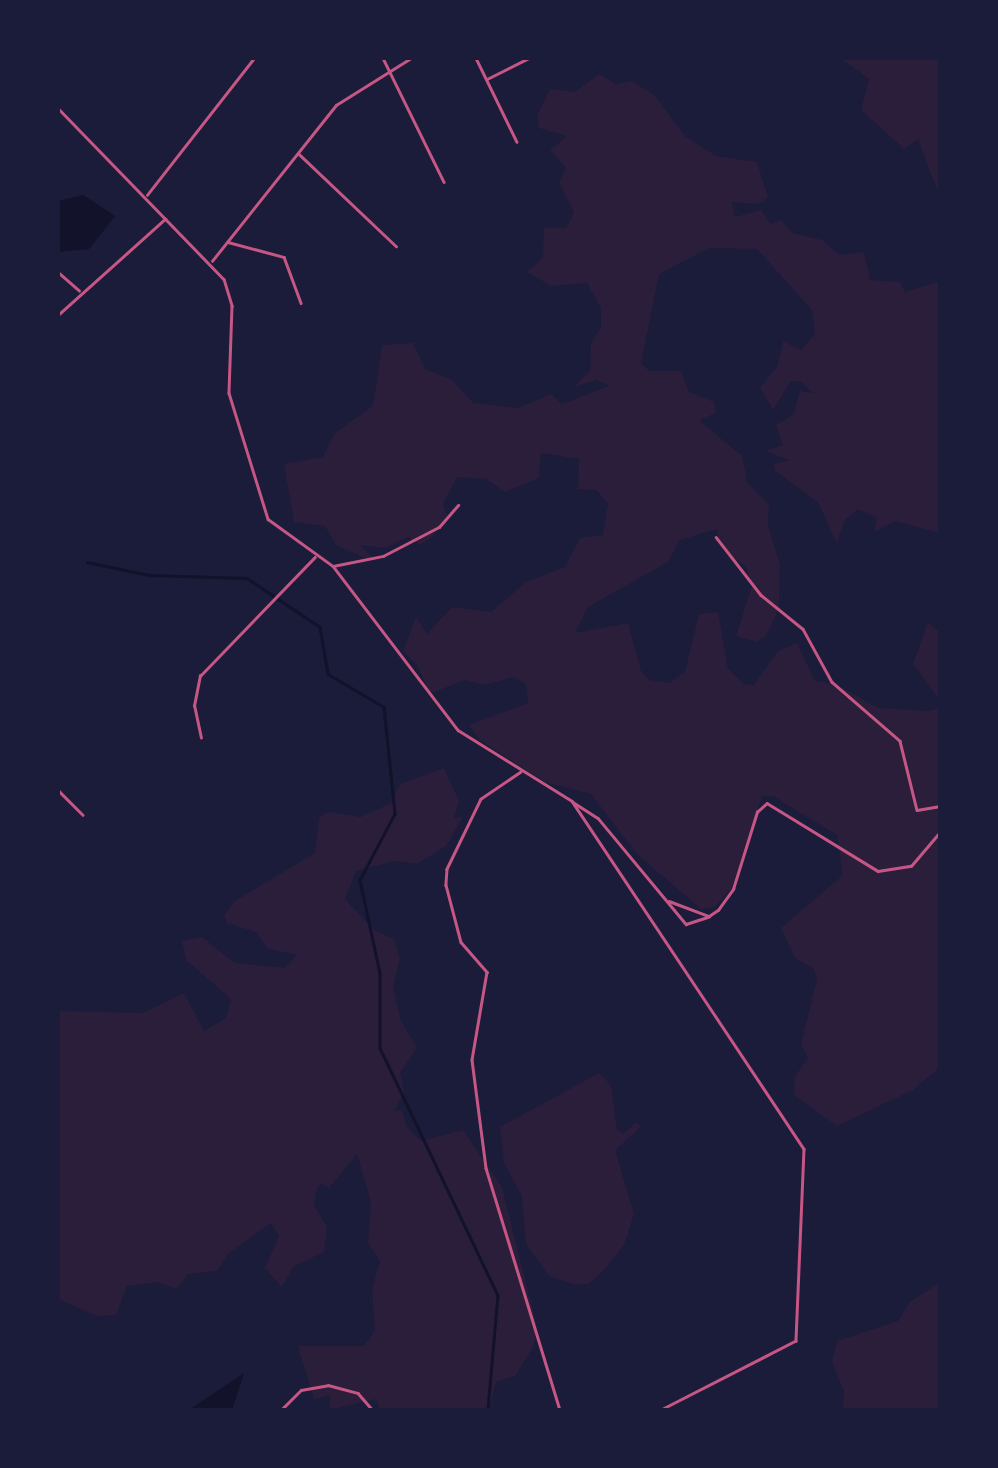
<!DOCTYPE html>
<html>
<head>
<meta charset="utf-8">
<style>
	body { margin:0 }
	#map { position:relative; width:998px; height:1468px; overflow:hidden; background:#1b1b3a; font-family:"Noto Sans",sans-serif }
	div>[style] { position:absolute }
	.green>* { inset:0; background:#2a1e3b }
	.water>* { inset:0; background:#12122b }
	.stream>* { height:2.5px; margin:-1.25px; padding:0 1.25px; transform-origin:1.25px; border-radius:1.25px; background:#12122b }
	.minor>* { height:2.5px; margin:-1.25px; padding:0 1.25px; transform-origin:1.25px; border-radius:1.25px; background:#c65784 }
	span { translate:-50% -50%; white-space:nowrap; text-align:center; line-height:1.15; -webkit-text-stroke:10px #1b1b3a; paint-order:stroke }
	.frame { position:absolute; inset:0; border:60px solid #1b1b3a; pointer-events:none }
</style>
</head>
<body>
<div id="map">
	<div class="green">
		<i style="clip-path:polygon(840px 58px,940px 58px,940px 198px,918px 139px,904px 149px,861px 110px,869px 79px)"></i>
		<i style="clip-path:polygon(599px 74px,616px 84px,632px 81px,655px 96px,685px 136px,716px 156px,757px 162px,768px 197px,758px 204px,732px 202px,735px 217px,761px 210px,771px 224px,781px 220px,792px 233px,822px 240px,839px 255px,864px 252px,870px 280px,900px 282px,905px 292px,940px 281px,940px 533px,895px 521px,874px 532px,877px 518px,858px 509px,844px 521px,837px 544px,818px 502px,775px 471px,774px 464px,790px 460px,765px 451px,783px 445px,776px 425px,794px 414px,800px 391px,813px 393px,801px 381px,790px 382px,773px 410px,760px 388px,777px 367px,783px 341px,801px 350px,815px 334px,812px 310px,757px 249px,709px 248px,659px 274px,641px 363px,649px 371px,681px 371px,689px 392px,714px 402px,716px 413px,699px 420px,742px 456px,748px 484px,769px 504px,768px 525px,780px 565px,779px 609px,766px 636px,757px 642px,736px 636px,752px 586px,746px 567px,720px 547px,717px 529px,680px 540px,668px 562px,588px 607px,575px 633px,628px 623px,641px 671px,649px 680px,670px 683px,685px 672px,699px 614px,718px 612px,728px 669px,744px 684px,754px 685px,778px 651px,797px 643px,815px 681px,836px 684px,878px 708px,928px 711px,937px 709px,939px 699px,913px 664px,928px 622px,940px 633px,940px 1067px,913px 1090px,837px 1126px,794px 1095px,795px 1076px,808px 1058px,801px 1044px,817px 979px,814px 969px,795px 958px,781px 928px,843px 875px,837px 835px,773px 796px,762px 796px,732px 888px,715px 907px,701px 909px,638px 855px,591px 794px,545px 782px,480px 740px,469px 725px,528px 703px,526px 684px,513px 677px,484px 685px,465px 680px,429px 694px,418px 666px,403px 651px,416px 617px,427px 634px,452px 607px,491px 612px,526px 582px,565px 567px,580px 538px,603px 535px,608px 504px,597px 490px,578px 489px,579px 459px,541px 453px,539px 478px,505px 492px,486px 479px,457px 477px,443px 504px,447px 515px,431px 538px,420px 545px,408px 537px,385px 548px,360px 545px,372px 557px,367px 559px,336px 545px,325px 526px,294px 522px,284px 464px,323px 457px,335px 433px,373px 406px,382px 345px,413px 343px,425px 369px,452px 380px,473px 403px,518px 408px,551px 394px,562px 404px,609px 386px,596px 380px,574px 387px,590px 371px,591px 344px,601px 327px,601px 308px,587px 283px,551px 286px,527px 272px,543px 258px,544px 228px,566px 228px,574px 213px,559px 182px,566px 168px,550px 150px,567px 136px,539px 128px,537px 116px,550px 89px,575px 92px)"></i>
		<i style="clip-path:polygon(444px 768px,459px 801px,454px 818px,463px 817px,446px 846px,417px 864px,396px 861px,356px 871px,345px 899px,374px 930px,394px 939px,400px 958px,393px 987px,401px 1021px,417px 1048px,400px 1073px,404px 1092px,394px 1111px,402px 1110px,406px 1126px,421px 1141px,463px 1130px,502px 1187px,536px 1323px,534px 1346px,515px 1376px,496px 1382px,489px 1410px,380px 1410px,376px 1399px,329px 1410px,331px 1395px,314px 1399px,298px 1346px,364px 1346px,375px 1331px,372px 1289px,380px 1261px,368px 1243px,371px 1202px,357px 1154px,329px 1188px,322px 1183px,317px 1187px,314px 1205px,327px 1227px,324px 1252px,293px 1267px,282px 1287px,265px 1268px,279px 1236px,271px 1223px,228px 1254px,217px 1271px,188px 1274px,177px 1289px,158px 1282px,127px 1286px,116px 1315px,97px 1316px,58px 1299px,58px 1011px,143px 1013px,184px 993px,204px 1031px,226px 1018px,231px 999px,186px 960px,182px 941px,202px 937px,235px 963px,285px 968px,297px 955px,268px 949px,256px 932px,227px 923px,224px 915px,235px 901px,315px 853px,319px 818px,328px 812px,361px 817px,391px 803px,400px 784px)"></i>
		<i style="clip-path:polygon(599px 1073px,611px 1085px,617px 1130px,623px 1134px,635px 1123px,642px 1126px,615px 1150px,634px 1214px,624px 1245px,603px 1271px,588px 1284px,572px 1284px,549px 1276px,526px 1244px,522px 1196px,504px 1163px,500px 1127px)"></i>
		<i style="clip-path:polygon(940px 1282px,940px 1410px,843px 1410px,844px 1391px,832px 1362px,837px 1341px,898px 1321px,909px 1303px)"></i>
	</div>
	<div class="water">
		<i style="clip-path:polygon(83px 195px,115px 216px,89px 249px,58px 252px,58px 201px)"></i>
		<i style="clip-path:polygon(244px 1373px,232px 1410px,189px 1410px)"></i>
	</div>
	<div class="stream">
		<i style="left:87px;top:562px;width:63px;rotate:11.8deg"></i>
		<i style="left:149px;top:575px;width:98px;rotate:1.8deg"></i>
		<i style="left:247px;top:578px;width:88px;rotate:33.9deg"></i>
		<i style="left:320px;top:627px;width:48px;rotate:80.3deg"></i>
		<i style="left:328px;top:674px;width:65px;rotate:30.5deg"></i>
		<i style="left:384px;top:707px;width:108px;rotate:84.1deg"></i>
		<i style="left:395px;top:814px;width:75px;rotate:117.9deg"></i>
		<i style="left:360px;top:880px;width:95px;rotate:77.9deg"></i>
		<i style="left:380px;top:973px;width:75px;rotate:90deg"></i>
		<i style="left:380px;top:1048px;width:274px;rotate:64.5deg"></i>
		<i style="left:498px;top:1295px;width:115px;rotate:95deg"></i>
	</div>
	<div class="minor">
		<i style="left:383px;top:58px;width:138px;rotate:63.8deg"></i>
		<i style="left:476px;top:58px;width:93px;rotate:64deg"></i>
		<i style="left:487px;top:79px;width:47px;rotate:-26.6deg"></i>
		<i style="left:58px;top:108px;width:238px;rotate:45.9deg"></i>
		<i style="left:224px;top:279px;width:28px;rotate:73deg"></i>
		<i style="left:232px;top:306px;width:87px;rotate:92deg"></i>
		<i style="left:229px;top:393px;width:132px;rotate:72.8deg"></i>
		<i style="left:268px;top:519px;width:80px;rotate:35.9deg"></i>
		<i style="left:333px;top:566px;width:206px;rotate:52.7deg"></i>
		<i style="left:458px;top:730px;width:134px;rotate:31.9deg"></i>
		<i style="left:572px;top:801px;width:418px;rotate:56.3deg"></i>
		<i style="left:804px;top:1149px;width:192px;rotate:92.4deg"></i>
		<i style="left:796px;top:1341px;width:152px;rotate:152.9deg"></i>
		<i style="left:299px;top:154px;width:134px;rotate:43.5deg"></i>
		<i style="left:147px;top:195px;width:174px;rotate:-52deg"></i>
		<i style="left:228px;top:242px;width:58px;rotate:15deg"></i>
		<i style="left:284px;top:257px;width:49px;rotate:69.7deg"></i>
		<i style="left:212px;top:261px;width:199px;rotate:-51.5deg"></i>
		<i style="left:336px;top:105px;width:89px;rotate:-32.1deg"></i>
		<i style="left:58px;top:272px;width:28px;rotate:41deg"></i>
		<i style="left:58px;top:315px;width:144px;rotate:-41.9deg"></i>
		<i style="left:716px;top:537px;width:73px;rotate:52.2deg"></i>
		<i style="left:761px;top:595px;width:54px;rotate:39deg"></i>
		<i style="left:803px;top:629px;width:60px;rotate:61.3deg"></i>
		<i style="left:832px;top:682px;width:90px;rotate:40.9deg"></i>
		<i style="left:900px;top:741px;width:71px;rotate:76.2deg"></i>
		<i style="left:917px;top:810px;width:23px;rotate:-10deg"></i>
		<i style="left:333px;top:566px;width:51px;rotate:-11.3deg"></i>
		<i style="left:383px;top:556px;width:63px;rotate:-27.4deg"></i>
		<i style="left:439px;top:527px;width:29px;rotate:-49deg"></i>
		<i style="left:201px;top:738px;width:33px;rotate:-102deg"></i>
		<i style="left:194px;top:706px;width:31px;rotate:-79deg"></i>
		<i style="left:200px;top:676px;width:165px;rotate:-46deg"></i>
		<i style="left:521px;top:772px;width:48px;rotate:146deg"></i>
		<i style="left:481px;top:799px;width:78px;rotate:115.9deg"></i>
		<i style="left:447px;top:869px;width:16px;rotate:94deg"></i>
		<i style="left:446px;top:885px;width:59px;rotate:75.3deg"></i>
		<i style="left:461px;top:942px;width:40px;rotate:49deg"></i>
		<i style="left:487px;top:972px;width:89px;rotate:99.7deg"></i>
		<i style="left:472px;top:1060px;width:109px;rotate:82.6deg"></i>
		<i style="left:486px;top:1168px;width:253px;rotate:73deg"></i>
		<i style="left:58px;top:790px;width:35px;rotate:45deg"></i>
		<i style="left:573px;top:802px;width:30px;rotate:33deg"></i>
		<i style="left:598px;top:818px;width:138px;rotate:50.3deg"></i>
		<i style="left:686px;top:924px;width:23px;rotate:-18deg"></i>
		<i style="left:669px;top:901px;width:43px;rotate:20.6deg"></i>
		<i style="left:709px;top:916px;width:11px;rotate:-34deg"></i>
		<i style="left:718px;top:910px;width:26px;rotate:-54deg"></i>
		<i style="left:733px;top:889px;width:81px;rotate:-72.7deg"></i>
		<i style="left:757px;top:812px;width:13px;rotate:-42deg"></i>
		<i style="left:767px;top:803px;width:130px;rotate:31.5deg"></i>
		<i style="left:878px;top:871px;width:33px;rotate:-9deg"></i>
		<i style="left:911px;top:866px;width:45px;rotate:-49.5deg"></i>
		<i style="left:281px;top:1410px;width:28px;rotate:-45deg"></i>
		<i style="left:301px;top:1390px;width:27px;rotate:-10deg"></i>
		<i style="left:328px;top:1385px;width:31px;rotate:15deg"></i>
		<i style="left:358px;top:1393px;width:23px;rotate:49deg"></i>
	</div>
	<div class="frame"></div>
</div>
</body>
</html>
